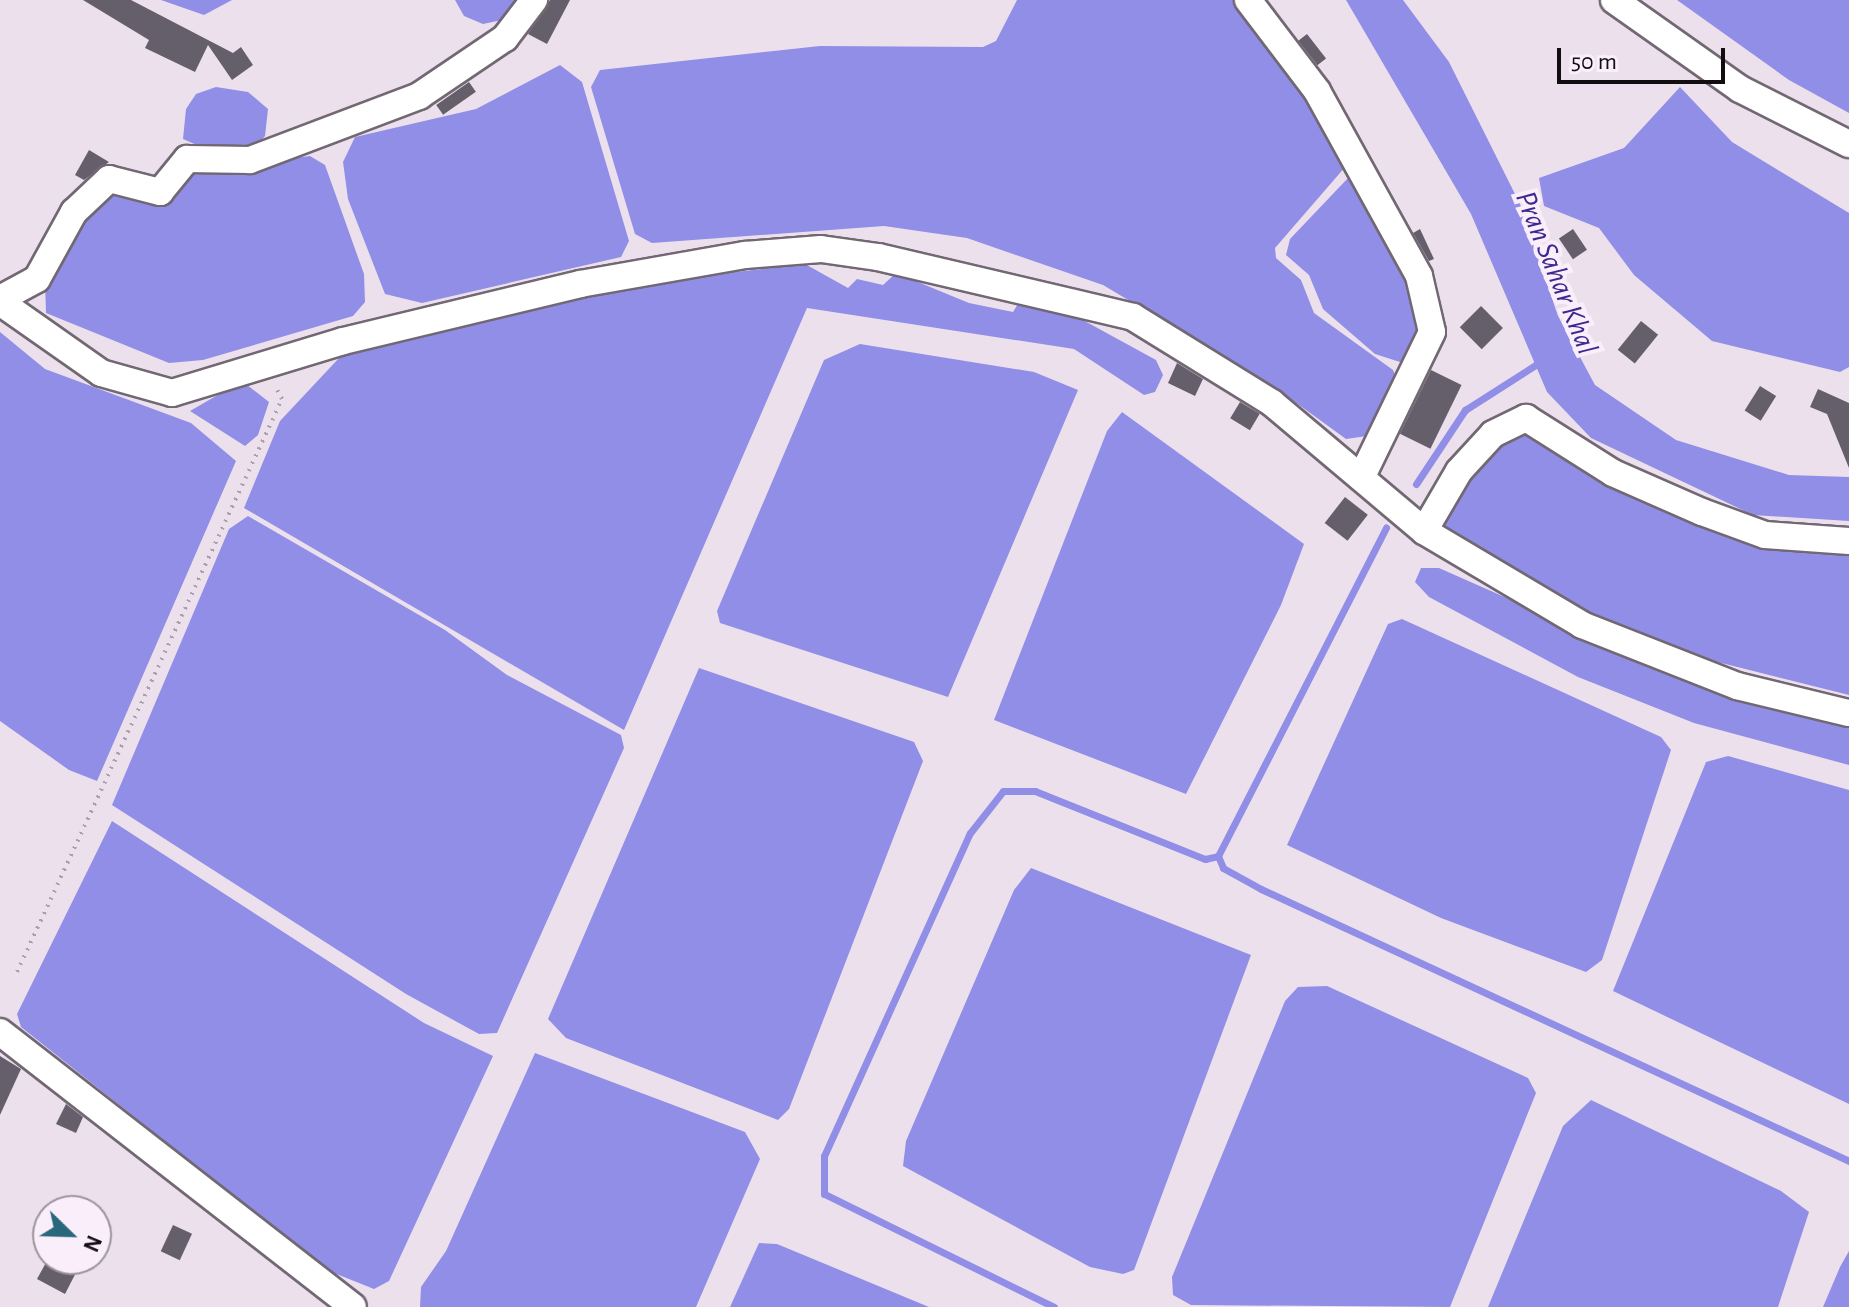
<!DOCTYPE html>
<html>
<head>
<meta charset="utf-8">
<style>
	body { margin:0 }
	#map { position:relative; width:1849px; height:1307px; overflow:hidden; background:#ede0ed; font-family:"Alegreya Sans",sans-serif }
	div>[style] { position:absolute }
	.water>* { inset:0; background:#908ee6 }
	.stream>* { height:7px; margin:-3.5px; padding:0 3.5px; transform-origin:3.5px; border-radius:3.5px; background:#908ee6 }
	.building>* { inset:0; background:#655f6c; transform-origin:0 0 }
	.path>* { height:4px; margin-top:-2px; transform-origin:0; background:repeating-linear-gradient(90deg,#aa9faa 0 2px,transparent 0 8px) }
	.roads { filter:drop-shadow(2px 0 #726873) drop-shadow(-2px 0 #726873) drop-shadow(0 2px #726873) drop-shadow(0 -2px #726873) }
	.minor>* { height:26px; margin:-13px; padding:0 13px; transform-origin:13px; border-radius:13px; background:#fff }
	span { translate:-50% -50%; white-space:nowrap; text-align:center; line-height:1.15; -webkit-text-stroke:8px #faeefb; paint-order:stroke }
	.water-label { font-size:30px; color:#3b298f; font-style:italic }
	.north { position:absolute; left:32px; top:1195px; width:80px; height:80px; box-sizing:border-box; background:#faeefb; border:2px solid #9d949d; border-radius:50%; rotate:113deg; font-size:22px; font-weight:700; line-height:32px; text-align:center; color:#110d11 }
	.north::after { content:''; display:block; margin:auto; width:28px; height:36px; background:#28677c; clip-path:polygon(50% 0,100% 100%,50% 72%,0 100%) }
	.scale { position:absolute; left:1557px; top:48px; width:168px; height:36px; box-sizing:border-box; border:4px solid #110d11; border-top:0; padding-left:10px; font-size:24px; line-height:28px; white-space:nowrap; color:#110d11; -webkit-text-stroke:6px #faeefb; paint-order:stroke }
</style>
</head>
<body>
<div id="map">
	<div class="water">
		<i style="clip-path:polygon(161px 0,232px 0,204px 15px)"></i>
		<i style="clip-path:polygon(455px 0,516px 0,502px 20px,483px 24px,464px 16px)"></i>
		<i style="clip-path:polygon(1017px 0,1235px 0,1333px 134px,1346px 166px,1275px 248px,1276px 258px,1301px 280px,1314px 313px,1393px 370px,1397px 379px,1374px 435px,1346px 439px,1273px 386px,1103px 285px,967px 238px,884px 226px,652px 243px,635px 234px,591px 87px,600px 70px,820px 46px,983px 47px,996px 41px)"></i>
		<i style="clip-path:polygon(1346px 0,1403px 0,1449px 62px,1520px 204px,1558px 316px,1595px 385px,1676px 440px,1789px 475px,1849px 477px,1849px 521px,1753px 515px,1591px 438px,1547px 392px,1471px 214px)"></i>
		<i style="clip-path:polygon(1677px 0,1849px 0,1849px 113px,1789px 80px)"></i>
		<i style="clip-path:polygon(560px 65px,582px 82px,629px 241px,621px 257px,422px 303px,385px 294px,348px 199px,343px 162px,355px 137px,476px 109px)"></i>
		<i style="clip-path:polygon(216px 87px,248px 92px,268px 109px,265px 136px,250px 153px,208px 150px,183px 139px,186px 109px,196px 94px)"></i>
		<i style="clip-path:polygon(1680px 87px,1732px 142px,1849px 213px,1849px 367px,1840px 372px,1712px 341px,1634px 275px,1599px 228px,1544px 206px,1539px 178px,1624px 148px)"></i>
		<i style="clip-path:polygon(310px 156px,325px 165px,364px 274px,365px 302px,353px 316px,203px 360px,169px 363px,46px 313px,45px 281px,79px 221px,110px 187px,165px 199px,194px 171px)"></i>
		<i style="clip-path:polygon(1349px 177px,1415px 285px,1418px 341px,1400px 362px,1375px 354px,1323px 309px,1309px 275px,1286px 255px,1290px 239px)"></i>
		<i style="clip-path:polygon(805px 264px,848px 288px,857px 279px,883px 285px,896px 273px,969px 303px,1013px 312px,1019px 302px,1081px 319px,1156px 360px,1163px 375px,1155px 392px,1144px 395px,1074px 349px,807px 308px,624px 730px,244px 508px,280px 421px,340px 357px,456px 324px,682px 278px)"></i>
		<i style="clip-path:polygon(0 332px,45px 369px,191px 423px,236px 461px,97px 781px,69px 770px,0 721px)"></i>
		<i style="clip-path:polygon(860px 344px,1034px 372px,1078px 390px,948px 697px,720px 623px,717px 611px,824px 360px)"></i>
		<i style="clip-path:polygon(242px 381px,269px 402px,258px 435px,245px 446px,190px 411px)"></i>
		<i style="clip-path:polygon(1122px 412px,1304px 544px,1281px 605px,1186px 794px,994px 720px,1107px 431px)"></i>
		<i style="clip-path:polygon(1520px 424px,1750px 539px,1816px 553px,1849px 551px,1849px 695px,1662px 648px,1510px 574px,1442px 528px,1474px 462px)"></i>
		<i style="clip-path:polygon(248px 516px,445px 630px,507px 675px,621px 735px,624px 748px,497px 1033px,479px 1034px,406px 994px,112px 805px,229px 529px)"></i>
		<i style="clip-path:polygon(1421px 568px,1439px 568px,1721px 693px,1849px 727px,1849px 765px,1694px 723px,1578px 677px,1429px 597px,1415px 582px)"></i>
		<i style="clip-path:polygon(1402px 619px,1661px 737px,1671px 750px,1602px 960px,1586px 972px,1441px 918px,1287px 845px,1388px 624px)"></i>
		<i style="clip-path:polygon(699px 668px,914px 742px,923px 761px,789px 1109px,778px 1120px,566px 1038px,548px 1019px)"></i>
		<i style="clip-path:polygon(1728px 756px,1849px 790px,1849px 1104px,1613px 991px,1706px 762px)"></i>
		<i style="clip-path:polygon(112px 821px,424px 1023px,493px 1056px,389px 1281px,374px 1289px,329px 1271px,21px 1027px,17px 1014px)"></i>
		<i style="clip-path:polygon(1031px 868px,1251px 955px,1134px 1270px,1123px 1274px,1090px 1267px,903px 1166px,906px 1141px,1014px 890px)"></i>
		<i style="clip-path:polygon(1327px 986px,1528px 1078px,1536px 1093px,1450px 1307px,1191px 1305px,1173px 1295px,1172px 1277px,1285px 1001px,1298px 987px)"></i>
		<i style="clip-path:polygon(535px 1053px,745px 1132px,760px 1159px,696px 1307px,420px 1307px,421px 1287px,446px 1251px)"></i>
		<i style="clip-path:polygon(1591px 1100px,1781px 1191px,1809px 1212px,1778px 1307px,1488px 1307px,1563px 1126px)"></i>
		<i style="clip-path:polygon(759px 1243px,777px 1244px,929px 1307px,730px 1307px)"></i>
		<i style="clip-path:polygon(1849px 1251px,1849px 1307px,1823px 1307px,1840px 1267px)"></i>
	</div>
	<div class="stream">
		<i style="left:1416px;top:484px;width:89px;rotate:-56.5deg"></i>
		<i style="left:1465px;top:410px;width:89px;rotate:-32.6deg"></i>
		<i style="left:1218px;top:856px;width:13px;rotate:67deg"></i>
		<i style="left:1223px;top:868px;width:43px;rotate:28.9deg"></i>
		<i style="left:1261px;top:889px;width:648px;rotate:24.82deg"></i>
		<i style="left:1054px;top:1307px;width:256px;rotate:-153.8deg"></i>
		<i style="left:824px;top:1194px;width:38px;rotate:-90deg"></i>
		<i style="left:824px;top:1156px;width:354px;rotate:-65.7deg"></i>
		<i style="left:970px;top:833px;width:53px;rotate:-51.8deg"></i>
		<i style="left:1003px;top:791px;width:32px"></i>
		<i style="left:1035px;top:791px;width:183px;rotate:21.8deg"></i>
		<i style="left:1205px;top:859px;width:13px;rotate:-13deg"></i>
		<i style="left:1218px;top:856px;width:369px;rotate:-62.9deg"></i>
	</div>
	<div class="building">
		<i style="clip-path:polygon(83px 0,131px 0,233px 53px,241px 47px,253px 65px,232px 80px,208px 45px,195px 72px,145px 48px,149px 40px)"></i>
		<i style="clip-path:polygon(550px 0,570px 0,547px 44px,528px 34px)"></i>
		<i style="left:1307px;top:34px;width:31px;height:11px;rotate:52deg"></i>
		<i style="left:469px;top:82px;width:12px;height:40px;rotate:55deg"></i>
		<i style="clip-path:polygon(89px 150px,109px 162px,84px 180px,75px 175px)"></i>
		<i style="clip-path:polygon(1420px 229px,1434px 259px,1429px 261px,1413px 233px)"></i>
		<i style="left:1573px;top:229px;width:25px;height:17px;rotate:56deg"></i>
		<i style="left:1481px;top:306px;width:31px;height:30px;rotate:45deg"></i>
		<i style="left:1641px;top:321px;width:22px;height:37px;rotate:39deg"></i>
		<i style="clip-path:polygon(1177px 363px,1203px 379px,1195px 396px,1168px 383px)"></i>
		<i style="left:1431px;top:370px;width:34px;height:71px;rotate:26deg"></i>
		<i style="left:1760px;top:386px;width:19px;height:29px;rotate:32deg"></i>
		<i style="clip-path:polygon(1818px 389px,1849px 403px,1849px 468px,1827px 414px,1810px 407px)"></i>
		<i style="left:1240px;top:402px;width:23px;height:19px;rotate:31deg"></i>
		<i style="left:1345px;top:497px;width:29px;height:33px;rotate:38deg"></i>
		<i style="clip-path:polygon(0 1056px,21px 1069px,0 1115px)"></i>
		<i style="clip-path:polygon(66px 1104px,83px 1117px,76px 1133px,56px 1124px)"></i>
		<i style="left:173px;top:1225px;width:21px;height:29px;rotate:25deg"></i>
		<i style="clip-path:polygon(48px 1259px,83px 1259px,65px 1294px,37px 1279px)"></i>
	</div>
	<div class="path">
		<i style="left:17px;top:972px;width:631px;rotate:-65.18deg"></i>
		<i style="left:282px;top:399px;width:15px;rotate:-118deg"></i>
	</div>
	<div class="roads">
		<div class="minor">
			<i style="left:1248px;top:0;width:114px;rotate:52.8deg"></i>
			<i style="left:1317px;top:91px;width:211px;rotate:61.1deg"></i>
			<i style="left:1419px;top:276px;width:57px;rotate:76.9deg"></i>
			<i style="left:1432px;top:332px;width:162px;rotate:115.9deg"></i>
			<i style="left:1614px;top:0;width:154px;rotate:35.2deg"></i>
			<i style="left:1740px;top:89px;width:122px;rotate:26.8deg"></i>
			<i style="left:0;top:299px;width:42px;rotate:-28.4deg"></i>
			<i style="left:37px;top:279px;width:77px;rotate:-61.1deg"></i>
			<i style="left:74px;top:212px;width:48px;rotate:-43.3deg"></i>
			<i style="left:109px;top:179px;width:53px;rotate:14.3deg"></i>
			<i style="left:160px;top:192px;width:43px;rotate:-50.7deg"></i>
			<i style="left:187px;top:159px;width:63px;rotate:0.9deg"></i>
			<i style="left:250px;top:160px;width:181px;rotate:-20.7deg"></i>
			<i style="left:419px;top:96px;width:104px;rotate:-34deg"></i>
			<i style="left:505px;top:38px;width:48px;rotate:-52.7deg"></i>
			<i style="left:0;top:302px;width:123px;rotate:35.1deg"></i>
			<i style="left:101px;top:373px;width:74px;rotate:15.7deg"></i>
			<i style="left:172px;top:393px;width:179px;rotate:-16.9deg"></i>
			<i style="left:343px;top:341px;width:244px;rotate:-13.5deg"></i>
			<i style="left:580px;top:284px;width:168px;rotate:-10deg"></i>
			<i style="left:745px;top:255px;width:76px;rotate:-4.5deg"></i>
			<i style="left:821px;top:249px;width:58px;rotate:8deg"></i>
			<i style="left:878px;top:257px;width:262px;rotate:13.2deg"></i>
			<i style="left:1133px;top:317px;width:163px;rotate:31.7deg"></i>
			<i style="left:1272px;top:403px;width:199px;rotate:40.1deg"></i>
			<i style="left:1424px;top:531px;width:184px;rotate:30.7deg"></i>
			<i style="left:1582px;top:625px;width:167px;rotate:21.5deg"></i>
			<i style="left:1737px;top:686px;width:115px;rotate:13.6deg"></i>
			<i style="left:1424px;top:531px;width:69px;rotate:-59.7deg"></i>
			<i style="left:1459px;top:471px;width:50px;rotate:-47.4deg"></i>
			<i style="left:1493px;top:434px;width:37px;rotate:-26deg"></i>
			<i style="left:1526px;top:418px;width:103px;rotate:32.3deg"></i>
			<i style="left:1613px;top:473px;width:97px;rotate:23.7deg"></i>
			<i style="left:1702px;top:512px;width:67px;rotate:20.1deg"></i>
			<i style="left:1765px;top:535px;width:84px;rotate:4.1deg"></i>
			<i style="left:0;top:1032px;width:447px;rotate:37.9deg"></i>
		</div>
	</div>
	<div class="water-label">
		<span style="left:1556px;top:273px;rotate:68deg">Pran Sahar Khal</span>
	</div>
	<div class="north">N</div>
	<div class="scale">50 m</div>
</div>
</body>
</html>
